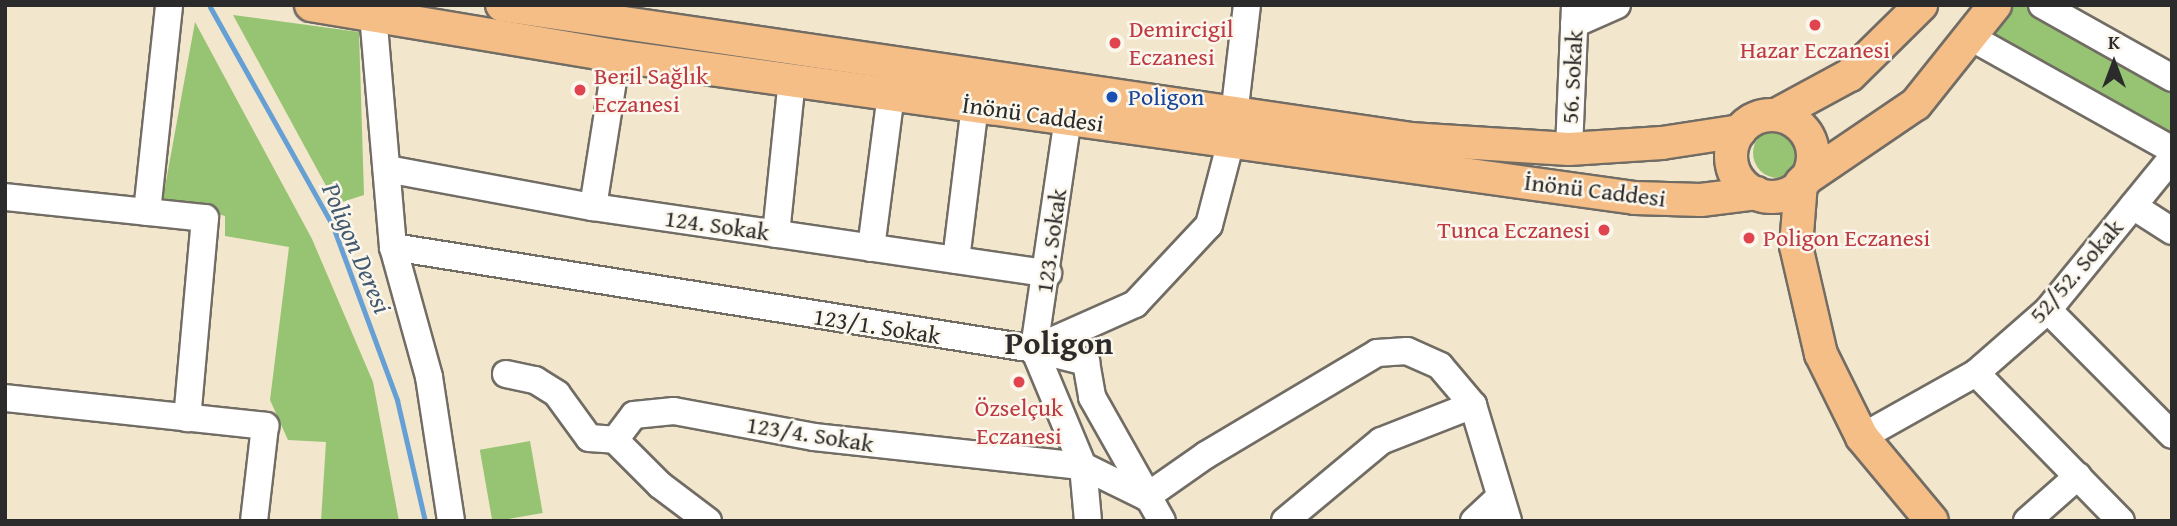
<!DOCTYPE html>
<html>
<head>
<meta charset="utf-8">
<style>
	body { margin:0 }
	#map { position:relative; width:2177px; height:526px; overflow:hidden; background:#f2e6cd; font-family:"Gentium Book Plus",serif }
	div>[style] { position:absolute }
	.green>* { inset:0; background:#97c472; transform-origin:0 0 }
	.round { border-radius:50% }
	.stream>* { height:5px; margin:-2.5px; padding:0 2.5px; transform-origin:2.5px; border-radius:2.5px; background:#659fd4 }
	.roads { filter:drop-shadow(2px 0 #716c64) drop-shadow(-2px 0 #716c64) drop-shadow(0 2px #716c64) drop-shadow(0 -2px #716c64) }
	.minor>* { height:26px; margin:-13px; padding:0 13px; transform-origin:13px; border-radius:13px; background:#fff }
	.major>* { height:32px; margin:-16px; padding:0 16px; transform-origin:16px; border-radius:16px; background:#f6be87 }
	.major>.ring { margin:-16px; padding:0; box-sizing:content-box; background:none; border:32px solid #f6be87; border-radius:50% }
	.dots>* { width:19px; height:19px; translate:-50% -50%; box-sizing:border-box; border:4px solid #fbf7ec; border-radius:50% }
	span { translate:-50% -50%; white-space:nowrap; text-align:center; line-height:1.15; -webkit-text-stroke:5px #fbf7ec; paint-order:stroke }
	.health-label { font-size:24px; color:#be3a42 }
	.left { translate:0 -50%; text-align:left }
	.right { translate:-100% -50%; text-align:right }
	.street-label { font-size:24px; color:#2b2b2b }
	.transit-label { font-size:24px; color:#164399 }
	.water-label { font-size:26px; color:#42596f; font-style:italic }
	.district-label { font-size:32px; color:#2b2b2b; font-weight:700 }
	.frame { position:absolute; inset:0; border:7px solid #2b2b2b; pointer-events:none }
	.north { position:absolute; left:2079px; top:28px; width:70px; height:70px; -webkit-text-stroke:5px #fbf7ec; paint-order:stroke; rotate:0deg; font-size:19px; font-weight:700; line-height:28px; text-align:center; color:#2b2b2b }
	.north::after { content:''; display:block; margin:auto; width:24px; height:32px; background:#2b2b2b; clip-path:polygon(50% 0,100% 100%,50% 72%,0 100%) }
</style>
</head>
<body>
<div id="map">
	<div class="green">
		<i style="clip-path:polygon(2013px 5px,2029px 5px,2172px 86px,2172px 137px,1994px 35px)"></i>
		<i style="clip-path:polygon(233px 15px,359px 32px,364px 195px,336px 204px)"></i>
		<i style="clip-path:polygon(195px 22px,312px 239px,373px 382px,399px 521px,321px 521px,326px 442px,288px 440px,270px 400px,289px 247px,225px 236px,225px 216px,163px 198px)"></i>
		<i class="round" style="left:1753px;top:128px;width:50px;height:50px"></i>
		<i style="left:530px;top:441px;width:73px;height:51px;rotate:80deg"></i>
	</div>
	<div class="stream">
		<i style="left:210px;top:7px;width:249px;rotate:60.7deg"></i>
		<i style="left:332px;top:224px;width:188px;rotate:69.7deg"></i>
		<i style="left:397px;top:400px;width:124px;rotate:77deg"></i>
	</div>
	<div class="roads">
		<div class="minor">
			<i style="left:2042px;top:5px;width:149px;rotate:29.3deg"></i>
			<i style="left:373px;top:14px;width:234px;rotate:85.1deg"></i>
			<i style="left:393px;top:247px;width:135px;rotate:74.5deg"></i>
			<i style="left:429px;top:377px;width:146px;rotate:81.3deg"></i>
			<i style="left:1574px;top:24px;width:47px;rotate:-23.8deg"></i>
			<i style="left:1972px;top:38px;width:229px;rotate:29.2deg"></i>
			<i style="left:1068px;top:118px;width:233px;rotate:98.4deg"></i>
			<i style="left:1034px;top:349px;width:127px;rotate:67.3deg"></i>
			<i style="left:1083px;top:466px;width:55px;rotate:84.8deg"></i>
			<i style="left:1569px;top:149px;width:144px;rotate:-87.6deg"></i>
			<i style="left:387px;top:169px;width:209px;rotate:10.5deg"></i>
			<i style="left:593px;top:207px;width:460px;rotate:8.3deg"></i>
			<i style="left:5px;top:197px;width:201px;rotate:6deg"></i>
			<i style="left:205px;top:218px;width:201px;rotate:95.1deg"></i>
			<i style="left:2133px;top:206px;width:46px;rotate:32.7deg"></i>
			<i style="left:593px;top:207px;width:153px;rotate:-81deg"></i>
			<i style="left:147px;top:212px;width:208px;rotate:-83.9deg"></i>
			<i style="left:776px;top:234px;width:155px;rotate:-84.1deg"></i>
			<i style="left:393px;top:247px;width:649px;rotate:9.04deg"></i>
			<i style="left:1034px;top:349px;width:54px;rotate:14deg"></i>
			<i style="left:1086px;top:362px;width:36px;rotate:80deg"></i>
			<i style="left:1092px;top:397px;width:142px;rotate:60.6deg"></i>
			<i style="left:871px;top:248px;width:155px;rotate:-82.6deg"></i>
			<i style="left:956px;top:260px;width:156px;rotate:-83deg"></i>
			<i style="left:2048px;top:310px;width:176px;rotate:45.2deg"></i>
			<i style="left:1034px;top:349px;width:111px;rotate:-24deg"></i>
			<i style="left:1135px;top:304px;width:108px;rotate:-46.9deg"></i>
			<i style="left:1209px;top:225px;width:87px;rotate:-75.3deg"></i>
			<i style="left:1231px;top:141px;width:137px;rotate:-83.3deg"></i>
			<i style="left:1976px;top:373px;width:207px;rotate:45.6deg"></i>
			<i style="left:506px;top:374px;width:30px;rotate:12deg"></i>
			<i style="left:535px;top:380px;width:26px;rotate:32deg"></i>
			<i style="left:557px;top:394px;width:54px;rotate:54deg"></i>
			<i style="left:589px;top:438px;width:26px;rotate:4deg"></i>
			<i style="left:5px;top:398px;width:262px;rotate:6.1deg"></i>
			<i style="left:265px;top:426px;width:96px;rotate:96.6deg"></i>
			<i style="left:1862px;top:437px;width:131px;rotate:-29.3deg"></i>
			<i style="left:1976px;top:373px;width:96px;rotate:-41.2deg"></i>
			<i style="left:2048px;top:310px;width:196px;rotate:-50.8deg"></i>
			<i style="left:615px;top:440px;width:31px;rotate:-53deg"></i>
			<i style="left:634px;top:415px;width:40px;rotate:-5.7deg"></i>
			<i style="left:674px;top:411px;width:142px;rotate:10.5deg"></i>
			<i style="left:814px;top:437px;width:271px;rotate:6.2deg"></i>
			<i style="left:1083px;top:466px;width:70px;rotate:26.2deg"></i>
			<i style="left:615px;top:440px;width:64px;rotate:45deg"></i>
			<i style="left:660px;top:485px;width:60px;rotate:36.9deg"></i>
			<i style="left:1146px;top:497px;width:73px;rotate:-35deg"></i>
			<i style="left:1206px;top:455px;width:199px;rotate:-30.8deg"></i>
			<i style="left:1377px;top:353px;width:30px;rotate:-4deg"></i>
			<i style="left:1407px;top:351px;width:36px;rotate:24deg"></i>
			<i style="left:1440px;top:366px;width:51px;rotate:49.8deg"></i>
			<i style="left:1473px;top:405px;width:121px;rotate:73.2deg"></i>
			<i style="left:1285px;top:521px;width:125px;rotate:-39.8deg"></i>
			<i style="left:1381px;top:441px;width:99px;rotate:-21.4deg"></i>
			<i style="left:1474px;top:521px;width:33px;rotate:-43deg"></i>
			<i style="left:2027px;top:521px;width:68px;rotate:-41.4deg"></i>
		</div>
		<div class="major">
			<i style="left:311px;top:5px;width:310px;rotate:9.5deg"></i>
			<i style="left:617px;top:56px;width:1028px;rotate:7.94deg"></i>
			<i style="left:1635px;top:198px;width:66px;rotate:1.7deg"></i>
			<i style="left:1701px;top:200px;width:56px;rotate:-7.1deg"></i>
			<i style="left:502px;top:5px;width:918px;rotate:8.39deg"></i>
			<i style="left:1410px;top:139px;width:159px;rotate:3.6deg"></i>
			<i style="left:1569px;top:149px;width:93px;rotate:-3.7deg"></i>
			<i style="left:1662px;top:143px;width:79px;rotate:-8.7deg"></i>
			<i style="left:1776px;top:115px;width:84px;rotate:-28.4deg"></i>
			<i style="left:1850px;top:75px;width:100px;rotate:-44.6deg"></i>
			<i class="ring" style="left:1731px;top:115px;width:50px;height:50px"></i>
			<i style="left:1804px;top:180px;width:135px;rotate:-34.2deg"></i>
			<i style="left:1916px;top:104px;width:127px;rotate:-51.4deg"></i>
			<i style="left:1801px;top:183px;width:63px;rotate:94.5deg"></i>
			<i style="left:1796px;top:246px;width:111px;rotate:77deg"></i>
			<i style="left:1821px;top:354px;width:93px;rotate:63.7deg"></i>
			<i style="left:1862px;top:437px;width:109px;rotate:50.2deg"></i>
		</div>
	</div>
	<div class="dots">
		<i style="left:1815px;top:25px;background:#e0444e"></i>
		<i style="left:1115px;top:43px;background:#e0444e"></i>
		<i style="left:580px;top:90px;background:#e0444e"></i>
		<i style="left:1112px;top:97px;background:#1a4fb4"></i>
		<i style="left:1604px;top:230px;background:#e0444e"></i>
		<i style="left:1749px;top:238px;background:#e0444e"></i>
		<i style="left:1019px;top:382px;background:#e0444e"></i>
	</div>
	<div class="health-label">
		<span class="left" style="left:1129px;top:43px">Demircigil<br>Eczanesi</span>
		<span style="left:1815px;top:50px">Hazar Eczanesi</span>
		<span class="left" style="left:594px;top:90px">Beril Sağlık<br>Eczanesi</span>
		<span class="right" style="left:1590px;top:230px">Tunca Eczanesi</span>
		<span class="left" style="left:1763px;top:238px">Poligon Eczanesi</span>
		<span style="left:1019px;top:422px">Özselçuk<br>Eczanesi</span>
	</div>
	<div class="street-label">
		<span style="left:1572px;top:77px;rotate:-87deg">56. Sokak</span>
		<span style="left:1033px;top:114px;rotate:8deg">İnönü Caddesi</span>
		<span style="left:1595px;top:190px;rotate:7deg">İnönü Caddesi</span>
		<span style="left:717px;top:225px;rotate:8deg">124. Sokak</span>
		<span style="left:1051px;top:241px;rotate:-82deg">123. Sokak</span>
		<span style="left:2076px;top:271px;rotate:-49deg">52/52. Sokak</span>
		<span style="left:877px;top:326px;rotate:9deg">123/1. Sokak</span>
		<span style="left:810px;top:434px;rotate:9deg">123/4. Sokak</span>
	</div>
	<div class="transit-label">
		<span class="left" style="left:1128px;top:97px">Poligon</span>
	</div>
	<div class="water-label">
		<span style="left:357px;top:248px;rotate:67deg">Poligon Deresi</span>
	</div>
	<div class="district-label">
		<span style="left:1059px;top:343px">Poligon</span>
	</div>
	<div class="frame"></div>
	<div class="north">K</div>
</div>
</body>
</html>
